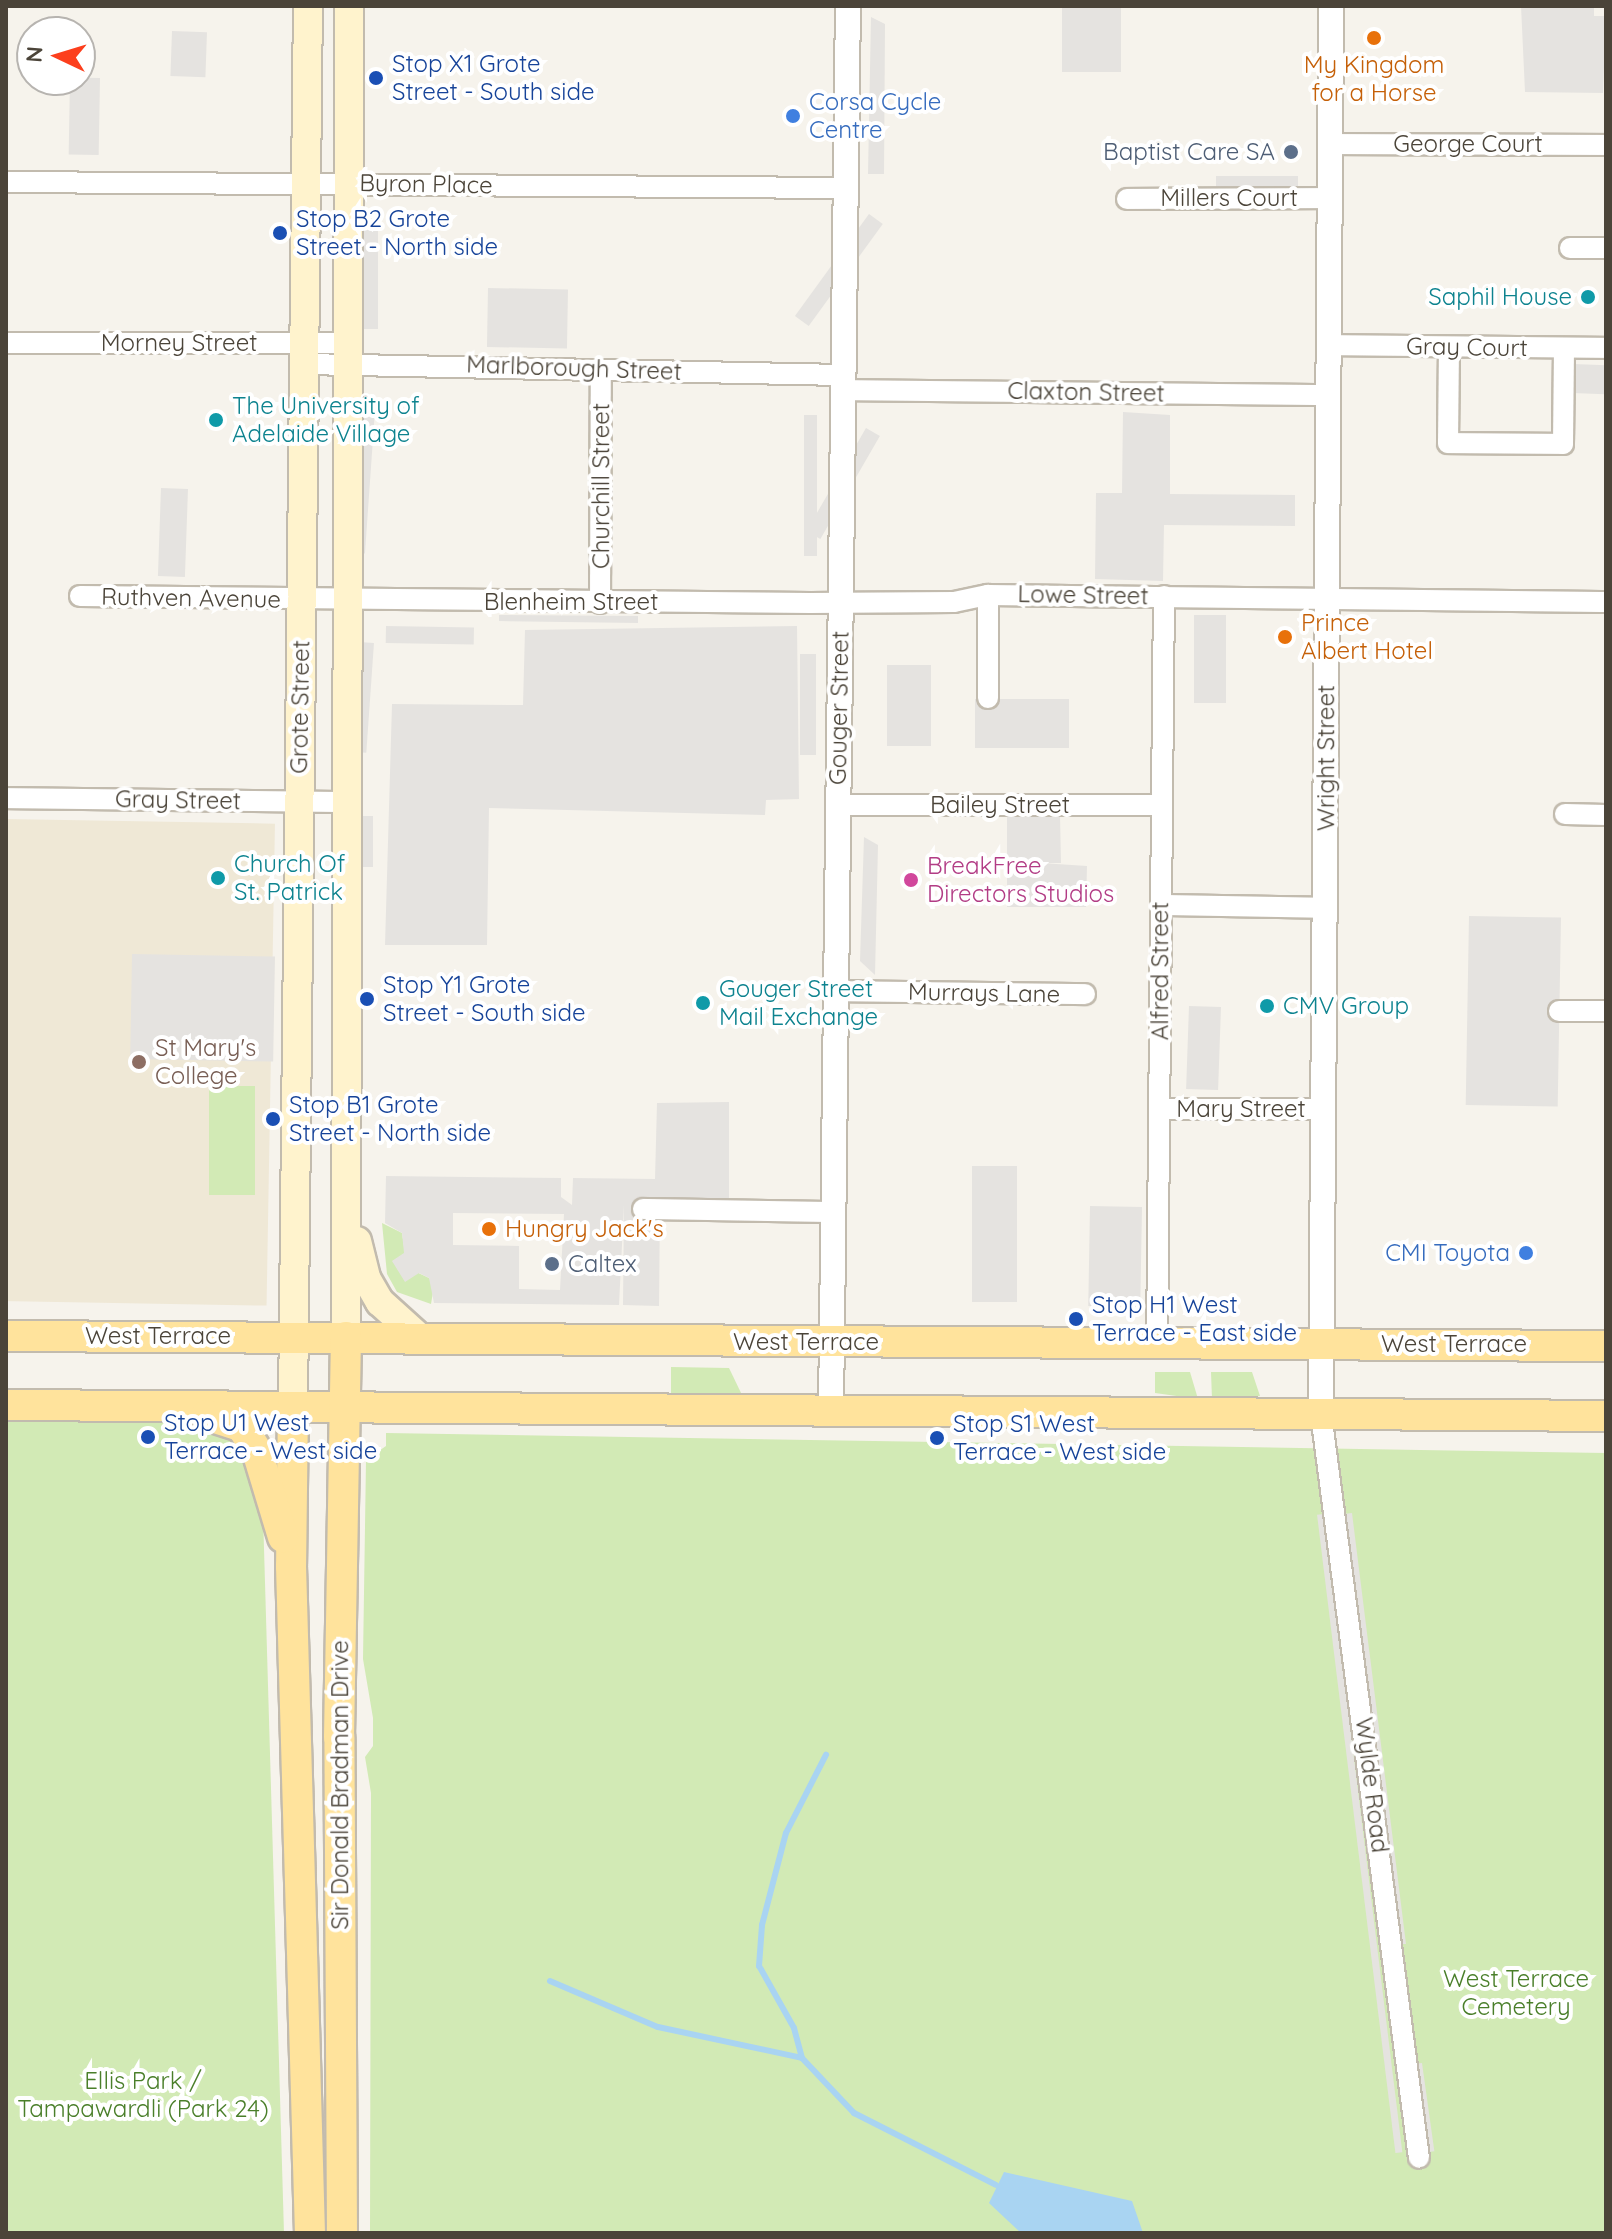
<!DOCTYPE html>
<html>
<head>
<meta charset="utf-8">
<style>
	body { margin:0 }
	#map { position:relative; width:1612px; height:2239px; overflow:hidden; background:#f6f3ec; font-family:Quicksand,sans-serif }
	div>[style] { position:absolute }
	.education>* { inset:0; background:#efe8d6; transform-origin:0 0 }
	.green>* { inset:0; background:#d2eab5; transform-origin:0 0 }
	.parking>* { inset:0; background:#e5e3e0; transform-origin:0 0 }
	.water>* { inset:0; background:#a9d4f2 }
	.stream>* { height:6px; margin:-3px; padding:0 3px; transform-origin:3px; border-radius:3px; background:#a9d4f2 }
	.roads { filter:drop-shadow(2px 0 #c2bbae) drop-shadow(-2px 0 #c2bbae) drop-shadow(0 2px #c2bbae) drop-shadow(0 -2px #c2bbae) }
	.minor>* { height:20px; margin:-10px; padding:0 10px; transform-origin:10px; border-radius:10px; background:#fff }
	.tertiary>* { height:24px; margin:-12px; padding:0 12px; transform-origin:12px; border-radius:12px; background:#fff }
	.secondary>* { height:28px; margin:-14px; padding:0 14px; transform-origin:14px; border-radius:14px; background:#fff3cd }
	.primary>* { height:30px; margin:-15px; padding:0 15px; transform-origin:15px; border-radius:15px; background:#ffe39c }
	.dots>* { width:22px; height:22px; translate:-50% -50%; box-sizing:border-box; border:4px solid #fff; border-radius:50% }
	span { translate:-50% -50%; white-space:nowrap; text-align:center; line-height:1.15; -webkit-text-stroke:8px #fff; paint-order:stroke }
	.transit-label { font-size:24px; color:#164399 }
	.left { translate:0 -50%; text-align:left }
	.food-label { font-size:24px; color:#c56008 }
	.shop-label { font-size:24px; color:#366cbe }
	.right { translate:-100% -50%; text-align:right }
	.street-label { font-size:24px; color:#4b4439 }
	.service-label { font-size:24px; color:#4e5e75 }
	.culture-label { font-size:24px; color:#0d838f }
	.hotel-label { font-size:24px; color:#b23c85 }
	.education-label { font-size:24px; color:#785e54 }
	.park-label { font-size:24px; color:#4a7f2a }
	.frame { position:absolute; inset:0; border:8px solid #4b4439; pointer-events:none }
	.north { position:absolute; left:16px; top:16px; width:80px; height:80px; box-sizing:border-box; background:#fff; border:2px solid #b7b4b0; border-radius:50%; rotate:274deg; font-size:22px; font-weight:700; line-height:32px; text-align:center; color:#4b4439 }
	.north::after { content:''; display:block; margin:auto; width:28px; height:36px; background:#fc3f1d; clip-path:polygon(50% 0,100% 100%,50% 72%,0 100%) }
</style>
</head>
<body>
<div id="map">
	<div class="education">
		<i style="left:6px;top:819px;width:269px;height:482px;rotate:1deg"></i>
	</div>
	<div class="green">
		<i style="left:209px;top:1086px;width:46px;height:109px"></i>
		<i style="clip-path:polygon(382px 1223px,402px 1233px,405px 1253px,393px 1261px,429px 1278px,434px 1286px,431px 1304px,397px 1292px,387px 1274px)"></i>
		<i style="clip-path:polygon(671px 1367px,729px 1368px,743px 1397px,671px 1394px)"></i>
		<i style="clip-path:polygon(1155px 1372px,1190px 1372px,1198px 1399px,1155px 1393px)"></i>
		<i style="clip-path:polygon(1211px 1372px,1252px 1372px,1260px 1396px,1212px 1399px)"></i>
		<i style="clip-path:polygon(6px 1420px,203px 1420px,241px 1447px,263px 1514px,284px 2233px,6px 2233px)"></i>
		<i style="clip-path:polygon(386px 1433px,1606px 1453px,1606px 2233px,370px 2233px,371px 1793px,365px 1757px,373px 1746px,373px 1718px,363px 1659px,366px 1460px,386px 1446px)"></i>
	</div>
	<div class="parking">
		<i style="left:1062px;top:6px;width:59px;height:66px"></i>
		<i style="clip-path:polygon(1521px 6px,1594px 6px,1594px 16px,1606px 16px,1603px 93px,1525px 92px)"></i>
		<i style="clip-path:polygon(871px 17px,885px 24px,884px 174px,868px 174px)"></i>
		<i style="left:172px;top:31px;width:35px;height:45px;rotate:2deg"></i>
		<i style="left:100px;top:78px;width:77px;height:30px;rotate:91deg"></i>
		<i style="left:1216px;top:176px;width:82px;height:15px"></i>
		<i style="left:869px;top:214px;width:17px;height:126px;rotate:36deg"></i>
		<i style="left:363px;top:221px;width:15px;height:108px"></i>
		<i style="left:488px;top:288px;width:80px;height:59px;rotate:1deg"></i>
		<i style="left:1573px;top:364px;width:33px;height:29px;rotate:2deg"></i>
		<i style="left:362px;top:395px;width:14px;height:158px;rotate:4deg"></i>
		<i style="clip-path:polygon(1123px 412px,1170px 415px,1170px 494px,1295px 495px,1295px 526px,1164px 525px,1163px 581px,1095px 579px,1096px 493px,1122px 493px)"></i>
		<i style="left:804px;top:415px;width:13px;height:141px"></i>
		<i style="left:866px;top:428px;width:16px;height:119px;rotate:30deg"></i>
		<i style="left:161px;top:488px;width:27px;height:88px;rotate:2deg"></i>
		<i style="clip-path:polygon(499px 615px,638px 616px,638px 623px,499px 621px)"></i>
		<i style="left:1194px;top:615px;width:32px;height:88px"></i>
		<i style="left:386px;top:626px;width:88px;height:17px;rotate:1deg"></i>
		<i style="clip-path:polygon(797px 626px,799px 799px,766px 800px,765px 815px,489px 808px,487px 945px,385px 945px,392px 704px,523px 705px,525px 630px)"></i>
		<i style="left:359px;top:642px;width:15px;height:110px;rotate:4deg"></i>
		<i style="left:816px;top:654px;width:101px;height:16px;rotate:90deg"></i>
		<i style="left:887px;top:665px;width:44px;height:81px"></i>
		<i style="left:975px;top:699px;width:94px;height:49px"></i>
		<i style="clip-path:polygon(1007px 814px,1060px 815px,1061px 863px,1041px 863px,1087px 866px,1086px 907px,1007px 907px)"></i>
		<i style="left:358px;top:816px;width:15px;height:51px"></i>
		<i style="clip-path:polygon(864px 837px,878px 845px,875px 975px,860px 961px)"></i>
		<i style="left:1469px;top:916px;width:92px;height:189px;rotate:1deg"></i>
		<i style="left:132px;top:954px;width:143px;height:105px;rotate:1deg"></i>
		<i style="left:1189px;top:1006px;width:32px;height:83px;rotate:2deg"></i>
		<i style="clip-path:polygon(evenodd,729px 1102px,729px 1205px,660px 1205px,659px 1306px,623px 1305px,624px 1205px,619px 1305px,434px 1303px,429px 1278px,419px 1273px,405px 1282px,392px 1261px,404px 1253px,402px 1233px,385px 1223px,386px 1176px,561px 1178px,561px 1197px,572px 1205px,573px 1178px,655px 1179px,657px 1103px,729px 1102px,453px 1213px,564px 1214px,560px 1290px,519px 1289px,519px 1246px,453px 1245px,453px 1213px)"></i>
		<i style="left:972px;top:1166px;width:45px;height:136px"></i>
		<i style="left:1142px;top:1207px;width:100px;height:52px;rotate:91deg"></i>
		<i style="clip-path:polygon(1352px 1513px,1406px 1944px,1401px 1944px,1344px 1514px)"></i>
		<i style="left:1324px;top:1514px;width:643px;height:7px;rotate:83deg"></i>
		<i style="left:1422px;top:2063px;width:89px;height:6px;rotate:82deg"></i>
	</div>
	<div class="water">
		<i style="clip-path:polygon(1004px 2172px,1132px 2201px,1143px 2233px,1021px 2233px,989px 2203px)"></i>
	</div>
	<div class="stream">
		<i style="left:550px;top:1981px;width:117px;rotate:23.1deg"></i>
		<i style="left:658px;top:2027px;width:147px;rotate:12.1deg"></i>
		<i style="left:802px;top:2058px;width:76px;rotate:46.6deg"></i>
		<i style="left:854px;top:2113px;width:159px;rotate:26.9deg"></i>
		<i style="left:802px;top:2058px;width:31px;rotate:-105deg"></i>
		<i style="left:794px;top:2028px;width:71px;rotate:-119.4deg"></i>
		<i style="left:759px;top:1966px;width:41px;rotate:-85.8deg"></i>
		<i style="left:762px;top:1925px;width:95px;rotate:-75.4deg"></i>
		<i style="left:786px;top:1833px;width:88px;rotate:-62.9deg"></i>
	</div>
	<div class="roads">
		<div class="minor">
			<i style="left:1330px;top:144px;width:276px;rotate:0.2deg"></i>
			<i style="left:6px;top:182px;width:839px;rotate:0.41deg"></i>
			<i style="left:1127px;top:199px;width:203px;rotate:-0.3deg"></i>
			<i style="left:1570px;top:248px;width:36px"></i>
			<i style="left:6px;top:343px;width:346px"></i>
			<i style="left:1329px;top:345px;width:277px;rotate:0.6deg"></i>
			<i style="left:1449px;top:347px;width:96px;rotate:90.6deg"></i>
			<i style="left:1448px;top:443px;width:115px;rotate:0.5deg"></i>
			<i style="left:1563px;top:444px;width:96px;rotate:-89.4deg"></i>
			<i style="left:304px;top:364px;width:539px;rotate:1.17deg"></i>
			<i style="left:843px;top:390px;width:486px;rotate:0.6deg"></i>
			<i style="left:988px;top:595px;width:103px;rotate:90deg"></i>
			<i style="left:80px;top:596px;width:730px;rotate:0.55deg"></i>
			<i style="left:810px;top:603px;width:144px;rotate:-0.4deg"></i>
			<i style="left:954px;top:602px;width:35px;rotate:-12deg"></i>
			<i style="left:988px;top:595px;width:618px;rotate:0.65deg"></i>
			<i style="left:600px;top:603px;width:233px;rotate:-89.8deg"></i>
			<i style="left:6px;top:798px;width:344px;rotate:0.7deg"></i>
			<i style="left:838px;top:805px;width:324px"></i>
			<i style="left:1565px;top:814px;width:41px;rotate:1.4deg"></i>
			<i style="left:1161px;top:905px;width:164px;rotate:1deg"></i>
			<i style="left:836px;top:991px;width:249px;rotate:0.7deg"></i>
			<i style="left:1559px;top:1011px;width:47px"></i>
			<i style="left:1159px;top:1109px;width:164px"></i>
			<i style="left:643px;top:1209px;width:190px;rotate:0.9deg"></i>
			<i style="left:1157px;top:1346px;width:750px;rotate:-89.47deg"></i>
			<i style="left:1321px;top:1414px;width:750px;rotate:82.5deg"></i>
		</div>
		<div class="tertiary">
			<i style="left:831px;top:1411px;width:1405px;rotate:-89.31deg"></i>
			<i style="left:1321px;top:1414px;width:1408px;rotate:-89.59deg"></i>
		</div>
		<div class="secondary">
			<i style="left:357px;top:1241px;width:38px;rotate:76deg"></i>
			<i style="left:366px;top:1278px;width:28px;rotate:60deg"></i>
			<i style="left:380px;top:1302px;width:54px;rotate:42deg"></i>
			<i style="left:346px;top:1337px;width:1331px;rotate:-89.87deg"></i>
			<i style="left:293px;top:1407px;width:1401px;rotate:-89.39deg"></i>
		</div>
		<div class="primary">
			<i style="left:6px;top:1336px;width:1600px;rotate:0.36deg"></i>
			<i style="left:6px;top:1405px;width:1600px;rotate:0.39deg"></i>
			<i style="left:293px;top:1407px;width:159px;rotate:90.7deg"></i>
			<i style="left:291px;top:1566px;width:667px;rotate:88.37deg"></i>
			<i style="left:206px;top:1415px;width:38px;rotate:18deg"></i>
			<i style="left:242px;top:1427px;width:28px;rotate:58deg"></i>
			<i style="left:257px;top:1451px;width:90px;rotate:73.2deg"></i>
			<i style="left:342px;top:2233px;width:496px;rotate:-90.3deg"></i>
			<i style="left:339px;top:1737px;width:400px;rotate:-89deg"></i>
		</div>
	</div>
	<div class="dots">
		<i style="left:1374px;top:38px;background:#e8710a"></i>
		<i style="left:376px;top:78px;background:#1a4fb4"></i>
		<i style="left:793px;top:116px;background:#3f7fe0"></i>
		<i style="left:1291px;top:152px;background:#5c6f8a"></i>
		<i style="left:280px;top:233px;background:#1a4fb4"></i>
		<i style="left:1588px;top:297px;background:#0f9aa8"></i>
		<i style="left:216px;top:420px;background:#0f9aa8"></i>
		<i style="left:1285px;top:637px;background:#e8710a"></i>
		<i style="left:218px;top:878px;background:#0f9aa8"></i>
		<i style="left:911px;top:880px;background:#d1479c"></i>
		<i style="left:367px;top:999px;background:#1a4fb4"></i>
		<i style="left:703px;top:1003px;background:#0f9aa8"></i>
		<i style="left:1267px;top:1006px;background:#0f9aa8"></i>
		<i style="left:139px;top:1062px;background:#8d6e63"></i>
		<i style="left:273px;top:1119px;background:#1a4fb4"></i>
		<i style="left:489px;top:1229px;background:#e8710a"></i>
		<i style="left:1526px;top:1253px;background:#3f7fe0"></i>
		<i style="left:552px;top:1264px;background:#5c6f8a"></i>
		<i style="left:1076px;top:1319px;background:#1a4fb4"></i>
		<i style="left:148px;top:1437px;background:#1a4fb4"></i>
		<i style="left:937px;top:1438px;background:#1a4fb4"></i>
	</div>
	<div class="transit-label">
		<span class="left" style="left:392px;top:78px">Stop X1 Grote<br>Street - South side</span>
		<span class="left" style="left:296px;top:233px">Stop B2 Grote<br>Street - North side</span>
		<span class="left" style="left:383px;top:999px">Stop Y1 Grote<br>Street - South side</span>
		<span class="left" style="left:289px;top:1119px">Stop B1 Grote<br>Street - North side</span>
		<span class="left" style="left:1092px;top:1319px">Stop H1 West<br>Terrace - East side</span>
		<span class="left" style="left:164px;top:1437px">Stop U1 West<br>Terrace - West side</span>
		<span class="left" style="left:953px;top:1438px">Stop S1 West<br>Terrace - West side</span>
	</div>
	<div class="food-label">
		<span style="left:1374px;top:79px">My Kingdom<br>for a Horse</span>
		<span class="left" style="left:1301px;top:637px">Prince<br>Albert Hotel</span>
		<span class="left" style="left:505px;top:1229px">Hungry Jack's</span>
	</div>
	<div class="shop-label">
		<span class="left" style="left:809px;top:116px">Corsa Cycle<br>Centre</span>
		<span class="right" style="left:1510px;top:1253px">CMI Toyota</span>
	</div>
	<div class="street-label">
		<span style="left:1468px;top:144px">George Court</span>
		<span style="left:426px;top:184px;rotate:1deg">Byron Place</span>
		<span style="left:1229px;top:198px">Millers Court</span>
		<span style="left:179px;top:343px">Morney Street</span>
		<span style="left:1467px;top:347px;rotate:1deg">Gray Court</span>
		<span style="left:574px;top:368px;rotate:2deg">Marlborough Street</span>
		<span style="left:1086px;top:392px;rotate:1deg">Claxton Street</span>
		<span style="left:601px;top:486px;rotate:-90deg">Churchill Street</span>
		<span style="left:1083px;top:595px;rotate:1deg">Lowe Street</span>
		<span style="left:191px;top:598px;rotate:1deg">Ruthven Avenue</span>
		<span style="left:571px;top:602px">Blenheim Street</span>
		<span style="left:300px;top:707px;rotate:-89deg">Grote Street</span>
		<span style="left:839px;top:708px;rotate:-89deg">Gouger Street</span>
		<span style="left:1326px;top:758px;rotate:-90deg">Wright Street</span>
		<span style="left:178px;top:800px;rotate:1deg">Gray Street</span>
		<span style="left:1000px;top:805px">Bailey Street</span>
		<span style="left:1160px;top:971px;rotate:-90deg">Alfred Street</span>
		<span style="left:984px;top:993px;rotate:1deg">Murrays Lane</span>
		<span style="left:1241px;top:1109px">Mary Street</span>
		<span style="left:158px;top:1336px">West Terrace</span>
		<span style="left:806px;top:1342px">West Terrace</span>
		<span style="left:1454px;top:1344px">West Terrace</span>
		<span style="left:340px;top:1785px;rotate:-90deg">Sir Donald Bradman Drive</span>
		<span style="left:1372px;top:1785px;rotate:83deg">Wylde Road</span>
	</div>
	<div class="service-label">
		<span class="right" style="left:1275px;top:152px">Baptist Care SA</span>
		<span class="left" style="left:568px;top:1264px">Caltex</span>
	</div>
	<div class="culture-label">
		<span class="right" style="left:1572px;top:297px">Saphil House</span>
		<span class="left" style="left:232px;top:420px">The University of<br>Adelaide Village</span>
		<span class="left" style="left:234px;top:878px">Church Of<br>St. Patrick</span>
		<span class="left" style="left:719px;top:1003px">Gouger Street<br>Mail Exchange</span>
		<span class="left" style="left:1283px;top:1006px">CMV Group</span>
	</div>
	<div class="hotel-label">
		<span class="left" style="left:927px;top:880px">BreakFree<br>Directors Studios</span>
	</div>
	<div class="education-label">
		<span class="left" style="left:155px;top:1062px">St Mary's<br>College</span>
	</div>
	<div class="park-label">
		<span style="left:1516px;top:1993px">West Terrace<br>Cemetery</span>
		<span style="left:143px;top:2095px">Ellis Park /<br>Tampawardli (Park 24)</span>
	</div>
	<div class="frame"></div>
	<div class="north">N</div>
</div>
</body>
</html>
